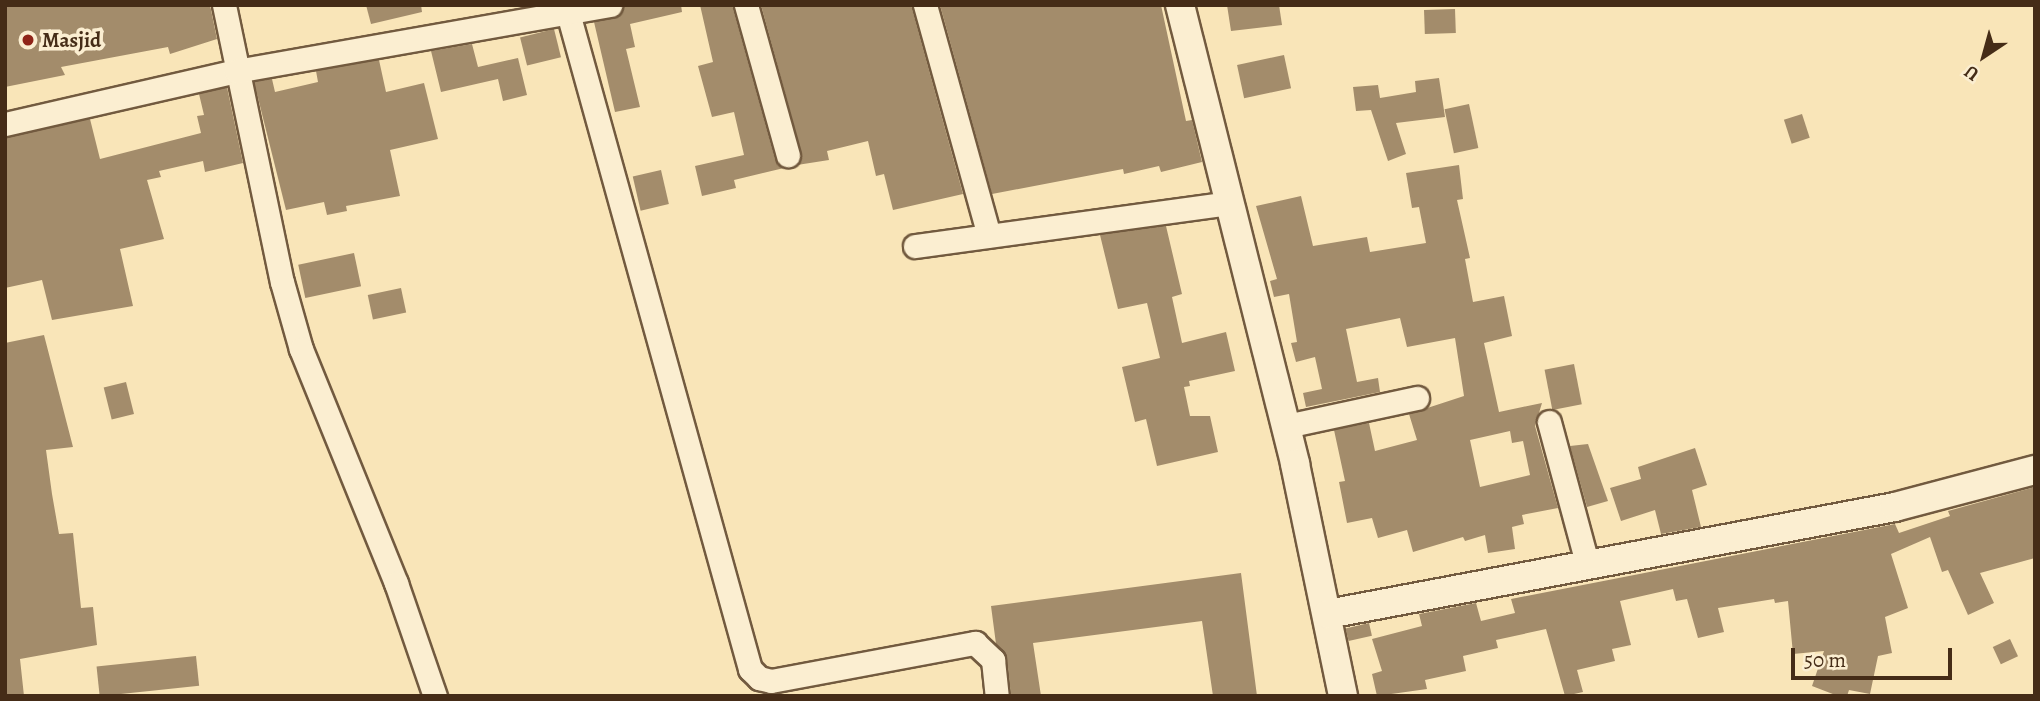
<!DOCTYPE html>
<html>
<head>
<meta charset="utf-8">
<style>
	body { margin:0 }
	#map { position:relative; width:2040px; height:701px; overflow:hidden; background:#f9e5b8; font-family:Alegreya,serif }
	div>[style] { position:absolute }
	.building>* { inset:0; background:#a38c6b; transform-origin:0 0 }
	.roads { filter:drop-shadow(2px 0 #725a3f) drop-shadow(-2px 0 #725a3f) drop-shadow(0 2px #725a3f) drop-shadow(0 -2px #725a3f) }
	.minor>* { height:23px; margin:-11.5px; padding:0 11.5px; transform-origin:11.5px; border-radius:11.5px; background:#fbeed1 }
	.tertiary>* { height:28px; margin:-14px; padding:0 14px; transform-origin:14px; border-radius:14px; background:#fbeed1 }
	.dots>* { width:19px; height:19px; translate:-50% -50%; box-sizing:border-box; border:4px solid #fbeed1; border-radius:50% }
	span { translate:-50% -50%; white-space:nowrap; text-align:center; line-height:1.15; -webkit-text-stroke:7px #fbeed1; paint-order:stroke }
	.poi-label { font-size:21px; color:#452c17; font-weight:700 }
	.left { translate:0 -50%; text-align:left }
	.frame { position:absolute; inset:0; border:7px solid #452c17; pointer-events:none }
	.north { position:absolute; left:1949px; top:21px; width:70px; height:70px; -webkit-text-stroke:5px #fbeed1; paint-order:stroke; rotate:216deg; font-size:19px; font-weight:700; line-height:28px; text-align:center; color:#452c17 }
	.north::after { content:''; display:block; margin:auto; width:24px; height:32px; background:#452c17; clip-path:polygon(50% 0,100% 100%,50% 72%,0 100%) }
	.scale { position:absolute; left:1791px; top:648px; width:161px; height:32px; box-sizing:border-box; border:4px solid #452c17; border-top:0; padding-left:9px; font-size:21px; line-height:24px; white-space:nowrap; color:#452c17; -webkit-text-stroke:5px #fbeed1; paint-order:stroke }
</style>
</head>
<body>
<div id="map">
	<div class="building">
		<i style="clip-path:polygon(5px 5px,210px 5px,217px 39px,170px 54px,168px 47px,61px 67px,65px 75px,5px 87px)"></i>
		<i style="clip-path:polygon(366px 5px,421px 5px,422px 12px,371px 24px)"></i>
		<i style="clip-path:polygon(624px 5px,681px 5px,682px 12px,630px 24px,635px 47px,626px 49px,640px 107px,615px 112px,594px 22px,618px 16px)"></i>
		<i style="clip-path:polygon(700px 5px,732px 5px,775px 159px,784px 168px,734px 180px,736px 188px,702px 196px,695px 166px,744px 155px,734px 112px,712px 117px,698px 66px,713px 62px)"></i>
		<i style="clip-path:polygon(761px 5px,911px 5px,963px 194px,893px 210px,884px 174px,876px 176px,868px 141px,827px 151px,829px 160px,797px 165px,801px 151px)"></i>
		<i style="clip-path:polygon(940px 5px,1161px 5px,1186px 121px,1192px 120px,1202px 162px,1161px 172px,1159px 166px,1124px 174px,1123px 169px,992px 194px)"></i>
		<i style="clip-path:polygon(1227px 5px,1279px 5px,1282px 25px,1231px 31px)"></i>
		<i style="left:1455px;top:9px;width:24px;height:31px;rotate:88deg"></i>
		<i style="left:554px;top:29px;width:29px;height:35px;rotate:76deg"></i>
		<i style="clip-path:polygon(472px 44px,478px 67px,518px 58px,527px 95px,503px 101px,498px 79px,441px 92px,431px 51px)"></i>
		<i style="left:1284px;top:55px;width:34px;height:48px;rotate:78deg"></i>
		<i style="clip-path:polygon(379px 60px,386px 92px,424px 83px,438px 139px,390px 150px,400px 196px,346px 206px,347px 211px,327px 215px,324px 202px,286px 210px,254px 82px,272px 79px,275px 92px,318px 82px,316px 71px)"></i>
		<i style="clip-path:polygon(1439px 78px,1445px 117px,1396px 123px,1406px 154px,1388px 161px,1371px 110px,1356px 111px,1353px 87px,1378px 85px,1380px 98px,1416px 92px,1415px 81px)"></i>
		<i style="clip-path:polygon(227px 87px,243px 163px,205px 172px,203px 161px,159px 171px,161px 177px,147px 180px,164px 239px,120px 249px,133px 306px,52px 320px,42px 280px,5px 288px,5px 138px,90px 119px,100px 159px,201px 133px,197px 116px,204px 115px,199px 94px)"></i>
		<i style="left:1469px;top:104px;width:45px;height:25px;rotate:78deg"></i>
		<i style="left:1802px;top:114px;width:25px;height:19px;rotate:72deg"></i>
		<i style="clip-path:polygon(evenodd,1459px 165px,1463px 199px,1457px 200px,1470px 258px,1465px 259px,1473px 302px,1504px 296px,1512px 336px,1484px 343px,1499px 412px,1542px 403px,1535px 426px,1558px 508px,1522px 515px,1524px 524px,1512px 527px,1515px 549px,1488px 553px,1485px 535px,1465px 541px,1463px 537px,1413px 552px,1407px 530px,1378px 538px,1372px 518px,1347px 523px,1339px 482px,1345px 481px,1334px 430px,1369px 423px,1375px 451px,1417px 440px,1409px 414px,1464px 396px,1455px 338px,1407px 347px,1400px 318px,1346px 329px,1357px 382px,1378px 378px,1380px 392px,1306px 407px,1303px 393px,1322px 389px,1315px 357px,1296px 362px,1291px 343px,1297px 342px,1289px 294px,1274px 297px,1270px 281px,1277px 279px,1256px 206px,1301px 196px,1313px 246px,1367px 237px,1370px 252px,1426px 243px,1419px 207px,1412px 208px,1406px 173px,1459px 165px,1510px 431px,1512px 443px,1523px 441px,1530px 475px,1480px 487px,1470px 440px,1510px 431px)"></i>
		<i style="left:661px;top:170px;width:35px;height:29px;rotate:77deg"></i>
		<i style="clip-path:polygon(1166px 226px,1182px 294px,1172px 297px,1182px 343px,1226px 332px,1235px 371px,1189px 381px,1190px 386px,1184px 387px,1190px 416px,1210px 416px,1218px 452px,1157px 466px,1146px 419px,1135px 422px,1122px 367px,1160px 358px,1147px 303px,1118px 309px,1100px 235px)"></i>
		<i style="left:354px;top:253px;width:34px;height:57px;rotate:78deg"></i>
		<i style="left:401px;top:288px;width:25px;height:34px;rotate:78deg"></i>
		<i style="clip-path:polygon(44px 335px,73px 447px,46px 450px,52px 494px,59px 534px,73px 533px,81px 608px,93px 607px,97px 645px,20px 659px,24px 696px,5px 696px,5px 343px)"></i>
		<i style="left:1574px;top:364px;width:41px;height:30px;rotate:79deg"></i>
		<i style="left:126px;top:382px;width:33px;height:23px;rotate:76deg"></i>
		<i style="clip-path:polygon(1588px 444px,1608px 501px,1587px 507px,1570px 446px)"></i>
		<i style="clip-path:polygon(1695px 448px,1707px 485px,1692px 490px,1701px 527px,1661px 534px,1655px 510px,1621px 521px,1610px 488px,1641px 479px,1638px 467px)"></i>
		<i style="clip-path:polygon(2035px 487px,2035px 558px,1980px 573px,1994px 603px,1968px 615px,1948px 570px,1942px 572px,1930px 537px,1891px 554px,1908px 608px,1885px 617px,1892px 653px,1878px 656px,1870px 694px,1849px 690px,1847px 696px,1838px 696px,1812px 686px,1824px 651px,1793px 654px,1788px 601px,1775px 603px,1774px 599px,1718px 608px,1724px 632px,1698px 638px,1687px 599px,1676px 601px,1673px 589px,1620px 601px,1631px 645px,1612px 649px,1615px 661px,1577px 670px,1583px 692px,1565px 696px,1546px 629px,1496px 640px,1498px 648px,1463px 656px,1466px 671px,1425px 680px,1427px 689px,1377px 696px,1372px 674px,1382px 671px,1372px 639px,1422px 626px,1419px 614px,1476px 603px,1481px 621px,1515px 613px,1511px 599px,1895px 524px,1899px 533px,1950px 516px,1948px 511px)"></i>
		<i style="clip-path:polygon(1241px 573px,1257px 696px,1213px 696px,1202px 621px,1033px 643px,1041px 696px,1011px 696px,1007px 658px,996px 644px,991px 606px)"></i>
		<i style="left:1369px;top:623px;width:13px;height:24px;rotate:77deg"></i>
		<i style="left:2010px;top:639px;width:19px;height:19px;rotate:65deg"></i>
		<i style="left:196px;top:656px;width:30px;height:100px;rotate:84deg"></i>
	</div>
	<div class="roads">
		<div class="minor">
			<i style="left:224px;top:5px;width:283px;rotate:78.2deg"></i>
			<i style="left:282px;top:282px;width:70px;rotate:74.2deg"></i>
			<i style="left:301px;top:349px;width:253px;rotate:67.9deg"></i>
			<i style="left:396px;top:583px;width:120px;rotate:71deg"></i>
			<i style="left:746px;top:5px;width:156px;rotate:74.4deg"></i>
			<i style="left:925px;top:5px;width:239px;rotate:74.5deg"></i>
			<i style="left:568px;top:13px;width:681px;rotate:74.49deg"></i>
			<i style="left:750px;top:669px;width:13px;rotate:45deg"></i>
			<i style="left:759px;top:678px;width:12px;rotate:14deg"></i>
			<i style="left:771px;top:681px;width:208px;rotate:-10.6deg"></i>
			<i style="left:975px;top:643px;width:25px;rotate:43deg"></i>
			<i style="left:993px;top:660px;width:36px;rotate:84deg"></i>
			<i style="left:5px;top:124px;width:237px;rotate:-12.9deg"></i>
			<i style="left:236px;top:71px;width:380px;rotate:-10deg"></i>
			<i style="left:915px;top:246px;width:318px;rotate:-7.8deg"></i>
			<i style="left:1549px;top:422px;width:146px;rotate:74.9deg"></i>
			<i style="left:1286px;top:426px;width:134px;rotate:-12.1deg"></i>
		</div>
		<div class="tertiary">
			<i style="left:1180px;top:5px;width:473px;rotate:75.9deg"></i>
			<i style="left:1295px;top:464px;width:237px;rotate:78.3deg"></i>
			<i style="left:1328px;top:614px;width:577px;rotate:-10.69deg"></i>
			<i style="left:1895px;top:507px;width:145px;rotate:-14.8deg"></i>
		</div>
	</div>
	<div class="dots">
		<i style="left:28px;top:40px;background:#8f2418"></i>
	</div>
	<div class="poi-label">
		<span class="left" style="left:42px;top:40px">Masjid</span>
	</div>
	<div class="frame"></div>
	<div class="north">U</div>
	<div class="scale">50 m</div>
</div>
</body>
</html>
